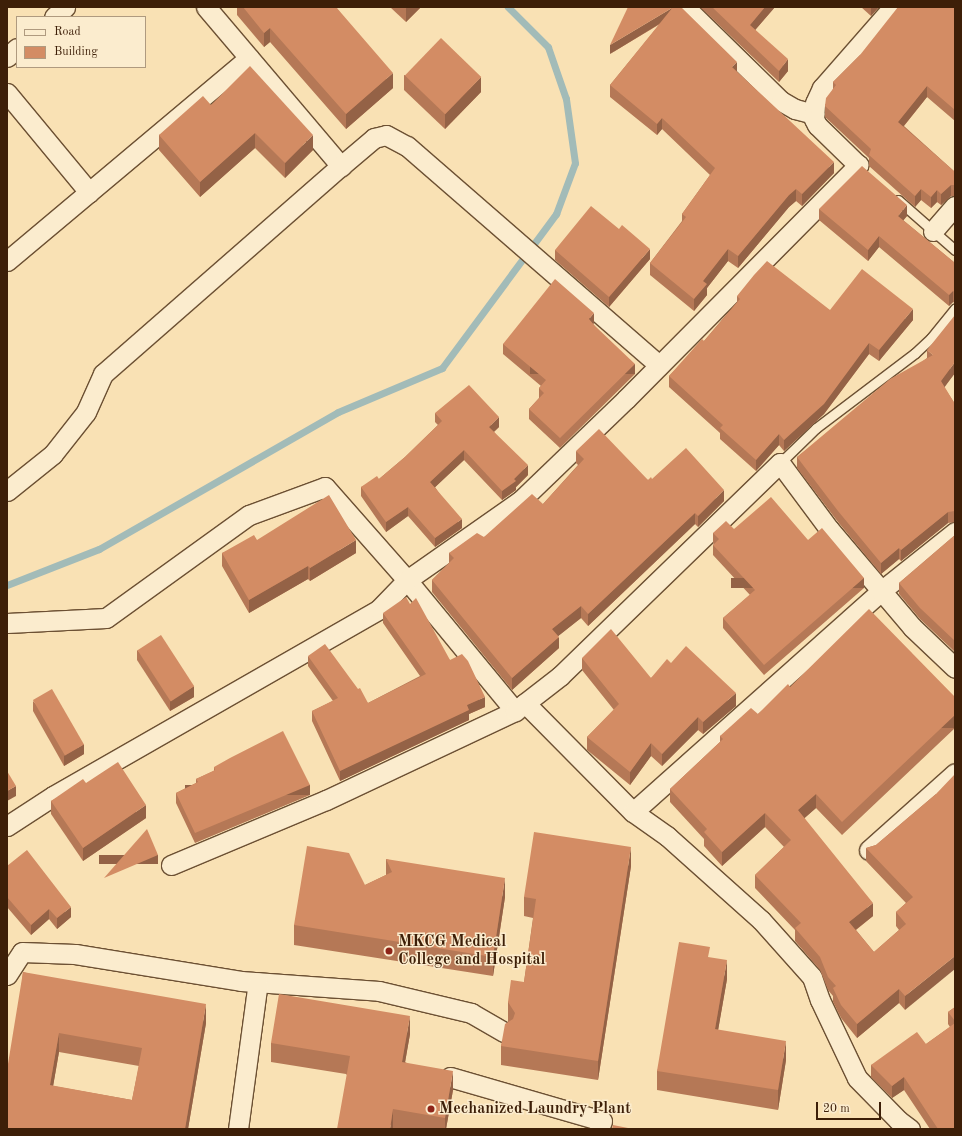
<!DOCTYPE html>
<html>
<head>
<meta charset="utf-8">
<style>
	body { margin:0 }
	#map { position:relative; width:962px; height:1136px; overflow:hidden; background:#f9e1b4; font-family:"Old Standard TT",serif }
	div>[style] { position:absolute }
	.stream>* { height:7px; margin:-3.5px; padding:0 3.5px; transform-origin:3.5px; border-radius:3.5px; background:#a2bbb8 }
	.roads { filter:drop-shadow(1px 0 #6c5033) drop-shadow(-1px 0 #6c5033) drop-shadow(0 1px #6c5033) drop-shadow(0 -1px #6c5033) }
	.lane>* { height:9px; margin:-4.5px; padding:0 4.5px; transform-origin:4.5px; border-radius:4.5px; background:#fbecce }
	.street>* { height:19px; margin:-9.5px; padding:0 9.5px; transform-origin:9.5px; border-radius:9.5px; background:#fbecce }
	.wall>* { inset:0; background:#b57856 }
	.shaded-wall>* { inset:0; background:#946246; transform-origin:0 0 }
	.building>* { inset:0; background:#d38c64; transform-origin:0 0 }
	.dots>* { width:11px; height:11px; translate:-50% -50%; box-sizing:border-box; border:2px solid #fbecce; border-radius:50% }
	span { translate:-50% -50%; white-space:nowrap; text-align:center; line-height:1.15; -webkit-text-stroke:3px #fbecce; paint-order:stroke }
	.poi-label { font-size:16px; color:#3d1f08; font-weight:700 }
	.left { translate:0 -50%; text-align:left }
	.frame { position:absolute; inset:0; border:8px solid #3d1f08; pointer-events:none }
	.legend { position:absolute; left:16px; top:16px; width:130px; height:52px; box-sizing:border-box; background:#fbecce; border:1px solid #af9a7f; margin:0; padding:5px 7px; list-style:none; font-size:12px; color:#3d1f08 }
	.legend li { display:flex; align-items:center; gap:8px; height:20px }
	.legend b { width:20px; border:1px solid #af9a7f }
	.scale { position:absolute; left:816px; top:1102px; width:65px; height:18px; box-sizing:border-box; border:2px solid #3d1f08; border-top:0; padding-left:5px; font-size:12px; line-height:14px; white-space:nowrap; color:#3d1f08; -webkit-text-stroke:3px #fbecce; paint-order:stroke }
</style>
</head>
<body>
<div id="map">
	<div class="stream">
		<i style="left:7px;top:585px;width:99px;rotate:-21.4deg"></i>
		<i style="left:99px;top:549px;width:275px;rotate:-29.8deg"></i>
		<i style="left:338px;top:412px;width:113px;rotate:-22.9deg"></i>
		<i style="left:442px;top:368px;width:192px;rotate:-53.5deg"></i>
		<i style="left:556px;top:214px;width:54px;rotate:-69.6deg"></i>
		<i style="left:575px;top:163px;width:65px;rotate:-98deg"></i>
		<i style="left:566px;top:99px;width:55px;rotate:-109.1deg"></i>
		<i style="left:548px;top:47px;width:57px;rotate:-135deg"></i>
	</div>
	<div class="roads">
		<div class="lane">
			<i style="left:898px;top:200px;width:76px;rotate:41.3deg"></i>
			<i style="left:780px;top:463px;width:50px;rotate:-44.2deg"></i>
			<i style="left:816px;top:428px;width:124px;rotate:-37.1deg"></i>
			<i style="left:915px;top:353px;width:22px;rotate:-43deg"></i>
			<i style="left:931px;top:338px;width:38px;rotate:-51deg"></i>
		</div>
		<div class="street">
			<i style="left:206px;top:7px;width:209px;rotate:49.7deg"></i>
			<i style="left:685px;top:7px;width:134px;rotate:44.4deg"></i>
			<i style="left:781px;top:101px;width:16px;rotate:30deg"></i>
			<i style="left:795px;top:109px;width:20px;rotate:15deg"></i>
			<i style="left:54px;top:17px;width:15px;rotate:-42deg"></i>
			<i style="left:7px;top:57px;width:13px;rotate:-42deg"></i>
			<i style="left:7px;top:93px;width:129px;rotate:50.4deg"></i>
			<i style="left:933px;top:231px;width:33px;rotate:-49deg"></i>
			<i style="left:7px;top:261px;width:316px;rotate:-40deg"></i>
			<i style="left:7px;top:491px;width:59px;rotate:-38.8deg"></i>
			<i style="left:53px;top:454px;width:53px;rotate:-51.8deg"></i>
			<i style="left:86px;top:412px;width:42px;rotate:-65.9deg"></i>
			<i style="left:103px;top:374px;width:316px;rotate:-41.2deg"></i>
			<i style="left:341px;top:166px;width:43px;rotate:-40.3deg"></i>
			<i style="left:374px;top:138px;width:12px;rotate:-14deg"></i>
			<i style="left:386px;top:135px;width:24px;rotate:28deg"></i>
			<i style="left:407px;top:146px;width:334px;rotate:41deg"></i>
			<i style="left:7px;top:623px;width:99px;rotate:-2.9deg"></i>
			<i style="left:106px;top:618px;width:176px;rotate:-35.8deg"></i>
			<i style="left:249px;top:515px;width:81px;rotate:-20.2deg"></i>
			<i style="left:325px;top:487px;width:124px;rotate:48.6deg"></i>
			<i style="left:407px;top:580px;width:170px;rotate:50.5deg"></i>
			<i style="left:525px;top:703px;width:153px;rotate:45.3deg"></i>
			<i style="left:633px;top:812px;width:42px;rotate:35.2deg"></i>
			<i style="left:667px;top:836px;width:126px;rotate:41.8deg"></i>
			<i style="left:761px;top:920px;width:76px;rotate:48.2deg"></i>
			<i style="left:812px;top:977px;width:24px;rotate:71deg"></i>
			<i style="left:820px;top:1000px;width:86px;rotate:64.6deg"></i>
			<i style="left:857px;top:1078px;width:59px;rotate:45.7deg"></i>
			<i style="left:898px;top:1120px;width:15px;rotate:37deg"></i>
			<i style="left:633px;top:812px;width:332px;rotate:-41.7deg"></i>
			<i style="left:881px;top:591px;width:95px;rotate:-38.6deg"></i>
			<i style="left:7px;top:826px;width:55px;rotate:-33.1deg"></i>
			<i style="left:53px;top:796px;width:376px;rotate:-29.8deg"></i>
			<i style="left:379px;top:609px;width:40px;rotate:-46deg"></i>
			<i style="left:407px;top:580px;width:138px;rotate:-35deg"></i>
			<i style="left:520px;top:501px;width:147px;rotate:-43.9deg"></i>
			<i style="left:626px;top:399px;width:330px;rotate:-45.2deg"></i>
			<i style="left:858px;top:165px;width:57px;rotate:-135.7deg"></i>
			<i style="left:817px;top:125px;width:7px;rotate:-117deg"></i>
			<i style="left:814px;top:119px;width:16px;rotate:-86deg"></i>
			<i style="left:815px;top:103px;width:17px;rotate:-65deg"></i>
			<i style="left:822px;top:88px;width:108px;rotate:-48.8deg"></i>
			<i style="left:869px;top:850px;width:115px;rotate:-41.8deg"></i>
			<i style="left:171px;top:865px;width:168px;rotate:-22.8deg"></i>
			<i style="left:326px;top:800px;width:209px;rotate:-25.2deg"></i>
			<i style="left:515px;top:711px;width:57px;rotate:-37.9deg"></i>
			<i style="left:560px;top:676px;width:306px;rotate:-44.1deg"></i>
			<i style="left:780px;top:463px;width:82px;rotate:53.4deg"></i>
			<i style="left:829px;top:529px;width:128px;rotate:49.7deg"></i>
			<i style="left:912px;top:627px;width:59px;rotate:43.6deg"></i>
			<i style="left:7px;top:975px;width:27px;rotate:-57deg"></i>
			<i style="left:22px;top:952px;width:53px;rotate:2.2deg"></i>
			<i style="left:75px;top:954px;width:168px;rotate:9.2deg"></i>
			<i style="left:241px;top:981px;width:138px;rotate:4.1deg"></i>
			<i style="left:379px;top:991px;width:95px;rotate:13.4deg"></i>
			<i style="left:471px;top:1013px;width:38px;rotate:30deg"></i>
			<i style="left:450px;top:1077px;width:158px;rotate:16.1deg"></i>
			<i style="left:602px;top:1121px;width:9px;rotate:111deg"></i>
			<i style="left:238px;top:1129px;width:148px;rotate:-82.3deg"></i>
		</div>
	</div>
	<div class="wall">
		<i style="clip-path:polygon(237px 7px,336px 7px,393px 88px,346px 129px,270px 42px,264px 47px,237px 15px)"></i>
		<i style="clip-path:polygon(390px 7px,421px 7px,406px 22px)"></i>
		<i style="clip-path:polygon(700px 7px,775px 7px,755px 30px,788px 71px,779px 82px)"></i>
		<i style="clip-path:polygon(861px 7px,879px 7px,871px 16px)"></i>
		<i style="clip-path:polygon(955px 7px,955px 121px,927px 97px,904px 126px,955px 172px,955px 196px,951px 196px,941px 205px,937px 202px,931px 208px,921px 200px,915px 207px,869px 166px,869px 158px,825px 117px,825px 106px,833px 89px,833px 82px,860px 55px)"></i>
		<i style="clip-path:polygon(672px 9px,737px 72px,834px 173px,802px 206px,796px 201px,789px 207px,738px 268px,728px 261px,707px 288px,707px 295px,694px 311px,650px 275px,650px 263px,682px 221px,682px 214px,710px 175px,662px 129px,657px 135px,610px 97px,610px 85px,660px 24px,610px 54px)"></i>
		<i style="clip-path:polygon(404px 75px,481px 92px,445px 129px,404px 90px)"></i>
		<i style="clip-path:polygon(211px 105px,313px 150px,285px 178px,255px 148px,200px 197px,159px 150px,159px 135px)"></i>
		<i style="clip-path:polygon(819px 209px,907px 216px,903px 220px,955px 263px,955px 303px,953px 302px,949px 306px,879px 247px,868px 261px,819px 220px)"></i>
		<i style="clip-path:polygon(555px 250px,650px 259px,609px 307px,555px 260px)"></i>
		<i style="clip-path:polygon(737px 296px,830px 310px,913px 320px,879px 361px,869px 354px,824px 414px,784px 451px,779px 445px,756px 471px,720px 439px,720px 433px,669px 387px,669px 376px,704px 341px,737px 302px)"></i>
		<i style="clip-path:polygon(594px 323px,593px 324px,635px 374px,560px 448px,529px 419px,529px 409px,539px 398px,539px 388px,541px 386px,503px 354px,503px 344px)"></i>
		<i style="clip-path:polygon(927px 350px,955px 373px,944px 387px,955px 404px,955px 522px,948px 523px,901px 561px,899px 559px,881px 574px,838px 522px,797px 468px,797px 457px,927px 358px)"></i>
		<i style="clip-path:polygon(435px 413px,499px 427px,494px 432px,528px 475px,516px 487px,516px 490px,502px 500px,464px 460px,435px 487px,462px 528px,435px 547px,408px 516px,386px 532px,361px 496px,361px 487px,379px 479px,405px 457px,438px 425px,435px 422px)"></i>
		<i style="clip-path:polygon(576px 451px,648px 480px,652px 479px,724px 501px,698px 527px,695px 524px,588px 626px,581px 618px,558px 636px,559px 648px,512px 690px,432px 592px,432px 580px,449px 563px,449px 553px,484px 537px,543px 504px,578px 465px,576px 463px)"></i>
		<i style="clip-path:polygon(734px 529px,808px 540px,864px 588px,764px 675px,723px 628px,723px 618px,750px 595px,713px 555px,713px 545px,714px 544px,713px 543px,713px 533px)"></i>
		<i style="clip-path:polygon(955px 535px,955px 652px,920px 619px,899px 594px,899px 583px)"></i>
		<i style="clip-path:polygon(257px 540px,356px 553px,310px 581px,308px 579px,249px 613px,222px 566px,222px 553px)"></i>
		<i style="clip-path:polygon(383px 613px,450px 660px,485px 707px,469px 714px,469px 720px,340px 781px,312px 721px,312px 711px,333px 701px,308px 666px,308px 656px,368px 703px,420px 676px,383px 623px)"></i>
		<i style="clip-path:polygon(137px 650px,194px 697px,170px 711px,137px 660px)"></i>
		<i style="clip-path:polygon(582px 658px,651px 678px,671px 663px,736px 706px,703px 734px,698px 730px,662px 766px,651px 756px,630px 785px,587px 750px,587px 737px,614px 710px,582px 670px)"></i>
		<i style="clip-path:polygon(790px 687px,955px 697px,955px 728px,842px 835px,816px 808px,804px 818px,873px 916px,856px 930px,874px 952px,899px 930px,896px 926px,896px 912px,906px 903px,866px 861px,866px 848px,876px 845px,936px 794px,905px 1010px,899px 1003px,857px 1038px,841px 1018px,833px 1002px,833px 996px,828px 990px,820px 970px,795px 941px,795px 930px,755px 888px,755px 875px,784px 847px,765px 827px,722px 866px,704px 846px,704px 839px,670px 802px,670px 789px,720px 742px,720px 736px,758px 714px)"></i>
		<i style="clip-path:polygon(33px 701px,84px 754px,64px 766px,33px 711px)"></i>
		<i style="clip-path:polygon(214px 767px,310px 795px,195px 843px,176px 803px,176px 793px,196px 783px,196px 779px,214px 771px)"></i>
		<i style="clip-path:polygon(86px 783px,146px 818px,83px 861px,51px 814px,51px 801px)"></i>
		<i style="clip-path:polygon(386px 859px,505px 897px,493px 976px,294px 945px,294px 925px,365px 885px,386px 875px)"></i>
		<i style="clip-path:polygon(7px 866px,71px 917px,57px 929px,49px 919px,31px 935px,7px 907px)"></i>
		<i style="clip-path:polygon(631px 866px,598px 1080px,501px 1065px,501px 1046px,508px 1022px,508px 1002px,524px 982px,533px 918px,524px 916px,524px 897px)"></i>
		<i style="clip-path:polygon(710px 958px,727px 979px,718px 1030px,786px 1060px,778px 1110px,657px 1090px,657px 1071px)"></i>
		<i style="clip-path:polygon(evenodd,23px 972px,206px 1023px,188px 1129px,7px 1129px,23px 972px,59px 1052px,139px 1066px,132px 1100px,53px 1086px,59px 1052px)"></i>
		<i style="clip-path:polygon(955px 1007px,955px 1129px,930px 1129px,904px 1090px,892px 1098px,871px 1077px,871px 1065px,926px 1044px,950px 1027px,948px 1024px,948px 1012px)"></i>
		<i style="clip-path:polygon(410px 1034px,405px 1062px,453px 1090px,446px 1129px,401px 1129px,393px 1128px,346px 1074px,271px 1062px,271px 1043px)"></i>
	</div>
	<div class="shaded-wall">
		<i style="clip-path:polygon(406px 7px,421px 7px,406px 22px)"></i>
		<i style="clip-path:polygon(765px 7px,775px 7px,750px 36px,750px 25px)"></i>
		<i style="clip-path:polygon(871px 7px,879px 7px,871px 16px)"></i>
		<i style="clip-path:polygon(672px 8px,672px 16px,610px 54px,610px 45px)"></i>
		<i style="clip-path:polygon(270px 28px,270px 42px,264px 47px,264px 33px)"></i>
		<i style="clip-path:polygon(788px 59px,788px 71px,779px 82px,779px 71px)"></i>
		<i style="clip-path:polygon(737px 62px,737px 73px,732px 67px)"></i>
		<i style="clip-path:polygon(393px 73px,393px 88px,346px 129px,346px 114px)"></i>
		<i style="clip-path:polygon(481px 77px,481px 92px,445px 129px,445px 114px)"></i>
		<i style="clip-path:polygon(927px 86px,927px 97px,898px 133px,898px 122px)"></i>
		<i style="clip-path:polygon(662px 118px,662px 129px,657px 135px,657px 124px)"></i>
		<i style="clip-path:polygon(255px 133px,255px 148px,200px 197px,200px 182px)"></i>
		<i style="clip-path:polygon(313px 135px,313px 150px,285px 178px,285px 163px)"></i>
		<i style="clip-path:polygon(834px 162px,834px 173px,802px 206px,802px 194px)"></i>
		<i style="clip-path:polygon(951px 185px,951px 196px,941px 205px,941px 194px)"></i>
		<i style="clip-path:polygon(796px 189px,796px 201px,789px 207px,738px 268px,738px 256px,789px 195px)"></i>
		<i style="clip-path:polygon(921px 189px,921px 200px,915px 207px,915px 196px)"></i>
		<i style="clip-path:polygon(937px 190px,937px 202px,931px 208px,931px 197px)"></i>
		<i style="clip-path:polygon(907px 205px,907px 216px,898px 227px,898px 216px)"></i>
		<i style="clip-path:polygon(879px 236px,879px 247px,868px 261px,868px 250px)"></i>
		<i style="clip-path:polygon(650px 249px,650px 259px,609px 307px,609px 297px)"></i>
		<i style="clip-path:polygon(728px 249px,728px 261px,707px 288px,707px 295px,694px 311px,694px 299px,703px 281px)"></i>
		<i style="clip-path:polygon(953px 291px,953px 302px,949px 306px,949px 295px)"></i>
		<i style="clip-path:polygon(913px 309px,913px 320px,879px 361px,879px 350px)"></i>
		<i style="clip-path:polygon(594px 313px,594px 323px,589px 329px,589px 319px)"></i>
		<i style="clip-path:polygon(869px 343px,869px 354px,824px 414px,784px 451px,784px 440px)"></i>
		<i style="clip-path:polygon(955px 362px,955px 373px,941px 392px,941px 381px)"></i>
		<i style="left:635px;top:364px;width:10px;height:105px;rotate:90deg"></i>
		<i style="clip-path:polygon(499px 417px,499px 427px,489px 436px,489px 427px)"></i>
		<i style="clip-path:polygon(779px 434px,779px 445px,756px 471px,756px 460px)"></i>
		<i style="clip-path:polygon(464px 450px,464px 460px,430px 492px,430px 482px)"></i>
		<i style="clip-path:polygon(528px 465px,528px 475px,516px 487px,516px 490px,502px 500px,502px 491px)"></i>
		<i style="clip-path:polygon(724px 490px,724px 501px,698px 527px,698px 516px)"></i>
		<i style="clip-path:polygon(408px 507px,408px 516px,386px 532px,386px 522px)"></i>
		<i style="clip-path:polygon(948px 512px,948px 523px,901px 561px,901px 550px)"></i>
		<i style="clip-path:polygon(695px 513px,695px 524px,588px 626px,588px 614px)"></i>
		<i style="clip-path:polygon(462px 519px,462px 528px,435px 547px,435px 538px)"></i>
		<i style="clip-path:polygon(356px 540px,356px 553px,310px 581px,310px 568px)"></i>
		<i style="clip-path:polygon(899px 548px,899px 559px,881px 574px,881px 563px)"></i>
		<i style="clip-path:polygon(308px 566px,308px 579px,249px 613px,249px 600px)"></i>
		<i style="left:864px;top:578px;width:10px;height:133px;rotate:90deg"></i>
		<i style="clip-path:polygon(581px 606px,581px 618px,552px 641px,552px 629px)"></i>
		<i style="clip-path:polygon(559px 637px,559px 648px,512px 690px,512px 678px)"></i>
		<i style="clip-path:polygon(194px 686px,194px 697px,170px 711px,170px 701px)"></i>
		<i style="clip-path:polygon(736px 693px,736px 706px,703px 734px,703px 722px)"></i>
		<i style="clip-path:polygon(485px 697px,485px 707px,469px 714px,469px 720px,340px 781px,340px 771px,467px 705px)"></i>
		<i style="left:955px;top:715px;width:13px;height:156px;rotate:90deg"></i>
		<i style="clip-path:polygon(698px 717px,698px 730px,662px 766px,662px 754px)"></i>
		<i style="clip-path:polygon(651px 743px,651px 756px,630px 785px,630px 772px)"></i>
		<i style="clip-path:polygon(84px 744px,84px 754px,64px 766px,64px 756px)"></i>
		<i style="left:310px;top:785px;width:10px;height:125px;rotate:90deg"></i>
		<i style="clip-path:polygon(16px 786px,16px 796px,7px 801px,7px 791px)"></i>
		<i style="clip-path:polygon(816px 794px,816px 808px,798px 824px,798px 810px)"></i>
		<i style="clip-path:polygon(146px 805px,146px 818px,83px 861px,83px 848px)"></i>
		<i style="clip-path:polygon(765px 813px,765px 827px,722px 866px,722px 852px)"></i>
		<i style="clip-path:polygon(631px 847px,631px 866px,598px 1080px,598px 1061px)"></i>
		<i style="left:158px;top:855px;width:9px;height:59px;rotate:90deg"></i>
		<i style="clip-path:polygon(505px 878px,505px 897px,493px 976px,493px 957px)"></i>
		<i style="clip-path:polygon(873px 903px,873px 916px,849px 935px,849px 922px)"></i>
		<i style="clip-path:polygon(71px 907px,71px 917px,57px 929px,57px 918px)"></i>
		<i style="clip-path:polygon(49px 909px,49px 919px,31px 935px,31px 925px)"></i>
		<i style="clip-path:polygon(955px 956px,955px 969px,905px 1010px,905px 996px)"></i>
		<i style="clip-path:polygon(727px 960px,727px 979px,715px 1048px,715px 1029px)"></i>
		<i style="clip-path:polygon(899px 989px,899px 1003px,857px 1038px,857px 1024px)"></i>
		<i style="clip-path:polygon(206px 1004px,206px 1023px,188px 1129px,185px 1129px)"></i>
		<i style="clip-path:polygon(410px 1016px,410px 1034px,402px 1080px,402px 1062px)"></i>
		<i style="clip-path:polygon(59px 1033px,59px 1052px,50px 1104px,50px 1085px)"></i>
		<i style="clip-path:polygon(786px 1041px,786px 1060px,778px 1110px,778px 1090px)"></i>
		<i style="clip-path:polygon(453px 1071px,453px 1090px,446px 1129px,445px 1129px,445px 1118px)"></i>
		<i style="clip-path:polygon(904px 1077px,904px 1090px,892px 1098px,892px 1086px)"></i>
		<i style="clip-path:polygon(393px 1109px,393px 1129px,390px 1129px)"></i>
	</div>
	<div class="building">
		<i style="clip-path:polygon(243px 7px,336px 7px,393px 73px,346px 114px,270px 28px,264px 33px)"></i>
		<i style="clip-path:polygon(628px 7px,671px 7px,672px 8px,610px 45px)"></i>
		<i style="clip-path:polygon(673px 7px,681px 7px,737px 62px,732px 67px,834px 162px,802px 194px,796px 189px,789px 195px,738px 256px,728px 249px,703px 281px,707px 284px,694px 299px,650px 263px,686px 217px,682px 214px,715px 168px,662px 118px,657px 124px,610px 85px)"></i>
		<i style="clip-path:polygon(712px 7px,765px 7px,750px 25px,788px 59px,779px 71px)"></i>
		<i style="clip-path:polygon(898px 7px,955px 7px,955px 110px,927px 86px,898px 122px,955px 172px,955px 185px,951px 185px,941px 194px,937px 190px,931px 197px,921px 189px,915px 196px,869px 155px,871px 149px,825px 106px,826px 98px,836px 85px,833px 82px,860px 55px)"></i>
		<i style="left:441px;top:38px;width:56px;height:52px;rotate:44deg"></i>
		<i style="clip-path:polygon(250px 66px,313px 135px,285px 163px,255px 133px,200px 182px,159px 135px,203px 96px,211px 105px)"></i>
		<i style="clip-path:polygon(862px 166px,907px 205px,898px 216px,955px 263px,955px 292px,953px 291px,949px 295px,879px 236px,868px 250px,819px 209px)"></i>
		<i style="clip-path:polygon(591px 206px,619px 229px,622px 225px,650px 249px,609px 297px,555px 250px)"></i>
		<i style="clip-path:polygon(767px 261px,830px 310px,862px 269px,913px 309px,879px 350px,869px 343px,824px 404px,784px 440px,779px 434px,756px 460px,720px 428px,723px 425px,669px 376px,702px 339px,704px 341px,740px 299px,737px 296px,754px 275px)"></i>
		<i style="clip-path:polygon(555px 279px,594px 313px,589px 319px,595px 326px,635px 364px,560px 438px,529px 409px,544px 393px,539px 388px,546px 380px,503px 344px)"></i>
		<i style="clip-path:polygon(955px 315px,955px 362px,941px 381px,955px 404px,955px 511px,948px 512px,901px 550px,899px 548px,881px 563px,838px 511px,797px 457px,890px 379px,933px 355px,927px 350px)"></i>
		<i style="clip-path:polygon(469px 385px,499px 417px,489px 427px,528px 465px,514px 479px,516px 481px,502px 491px,464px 450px,430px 482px,462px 519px,435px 538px,408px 507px,386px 522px,361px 487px,377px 476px,379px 479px,405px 457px,442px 421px,435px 413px)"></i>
		<i style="clip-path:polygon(599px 429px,648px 480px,651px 477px,652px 479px,686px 448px,724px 490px,698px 516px,695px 513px,588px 614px,581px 606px,552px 629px,559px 637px,512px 678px,432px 580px,454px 558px,449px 553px,477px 533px,484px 537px,532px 494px,543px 504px,584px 459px,576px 451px)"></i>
		<i style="clip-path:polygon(329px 495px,356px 540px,310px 568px,308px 566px,249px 600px,222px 553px,254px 535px,257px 540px)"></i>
		<i style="clip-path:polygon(771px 497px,808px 540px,822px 528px,864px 578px,764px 665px,723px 618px,755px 590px,713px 545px,719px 539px,713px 533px,726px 521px,734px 529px)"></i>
		<i style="clip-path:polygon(955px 535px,955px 641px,920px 608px,899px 583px)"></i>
		<i style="clip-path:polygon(406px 597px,410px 604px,416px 598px,450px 660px,462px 654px,468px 661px,485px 697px,467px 705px,469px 710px,340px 771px,312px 711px,338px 698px,308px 656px,325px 644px,358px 689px,360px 688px,368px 703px,426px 674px,383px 613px)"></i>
		<i style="clip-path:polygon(869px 609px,955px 697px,955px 715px,842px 822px,816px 794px,798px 810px,873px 903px,849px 922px,874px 952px,906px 924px,896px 912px,913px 897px,866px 848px,876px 845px,936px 794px,955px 774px,955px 956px,905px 996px,899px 989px,857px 1024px,841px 1005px,833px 988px,836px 986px,828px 977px,820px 957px,795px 928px,801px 923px,755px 875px,791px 840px,765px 813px,722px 852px,704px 832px,707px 829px,670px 789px,723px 739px,720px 736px,751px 708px,758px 714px,788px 684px,790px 687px)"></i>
		<i style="clip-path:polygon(611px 629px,651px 678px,667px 659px,671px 663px,686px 646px,736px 693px,703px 722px,698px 717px,662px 754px,651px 743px,630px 772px,587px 737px,619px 704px,582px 658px)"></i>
		<i style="left:161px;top:635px;width:61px;height:28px;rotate:57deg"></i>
		<i style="left:52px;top:689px;width:64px;height:22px;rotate:60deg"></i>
		<i style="clip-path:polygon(283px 731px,310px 785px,195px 833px,176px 793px,198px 782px,196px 779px,215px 770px,214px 767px,230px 758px)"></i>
		<i style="clip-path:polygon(118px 762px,146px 805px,83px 848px,51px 801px,83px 779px,86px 783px)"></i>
		<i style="clip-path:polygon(7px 771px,16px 786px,7px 791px)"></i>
		<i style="clip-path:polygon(147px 829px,158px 855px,104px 878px)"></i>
		<i style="clip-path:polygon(534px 832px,631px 847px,598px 1061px,501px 1046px,505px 1024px,513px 1019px,515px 1013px,508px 1002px,511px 980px,524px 982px,536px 899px,524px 897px)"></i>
		<i style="clip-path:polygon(307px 846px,349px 853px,365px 885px,392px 872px,386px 859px,505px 878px,493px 957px,294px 925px)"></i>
		<i style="clip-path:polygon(27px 850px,71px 907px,57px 918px,49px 909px,31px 925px,7px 897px,7px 866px)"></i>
		<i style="clip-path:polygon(679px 942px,710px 947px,708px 957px,727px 960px,715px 1029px,786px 1041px,778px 1090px,657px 1071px)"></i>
		<i style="clip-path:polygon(evenodd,23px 972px,206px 1004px,185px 1129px,7px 1129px,7px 1070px,23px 972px,59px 1033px,142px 1048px,132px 1100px,50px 1085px,59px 1033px)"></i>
		<i style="clip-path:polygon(279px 994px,410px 1016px,402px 1062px,453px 1071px,445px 1118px,393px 1109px,390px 1129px,337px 1129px,350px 1056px,271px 1043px)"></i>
		<i style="clip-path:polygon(955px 1007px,955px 1021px,948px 1012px)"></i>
		<i style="clip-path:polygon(955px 1023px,955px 1129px,938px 1129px,904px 1077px,892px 1086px,871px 1065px,917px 1032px,926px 1044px)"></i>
		<i style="clip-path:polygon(613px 1125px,633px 1129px,612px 1129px)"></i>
	</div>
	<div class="dots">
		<i style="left:389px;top:951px;background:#8f2418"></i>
		<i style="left:431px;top:1109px;background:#8f2418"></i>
	</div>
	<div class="poi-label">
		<span class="left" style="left:398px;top:951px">MKCG Medical<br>College and Hospital</span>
		<span class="left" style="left:439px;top:1109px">Mechanized Laundry Plant</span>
	</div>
	<div class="frame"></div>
	<ul class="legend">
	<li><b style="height:5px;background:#fbecce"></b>Road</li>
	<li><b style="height:11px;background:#d38c64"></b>Building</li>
	</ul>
	<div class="scale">20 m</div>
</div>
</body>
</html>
